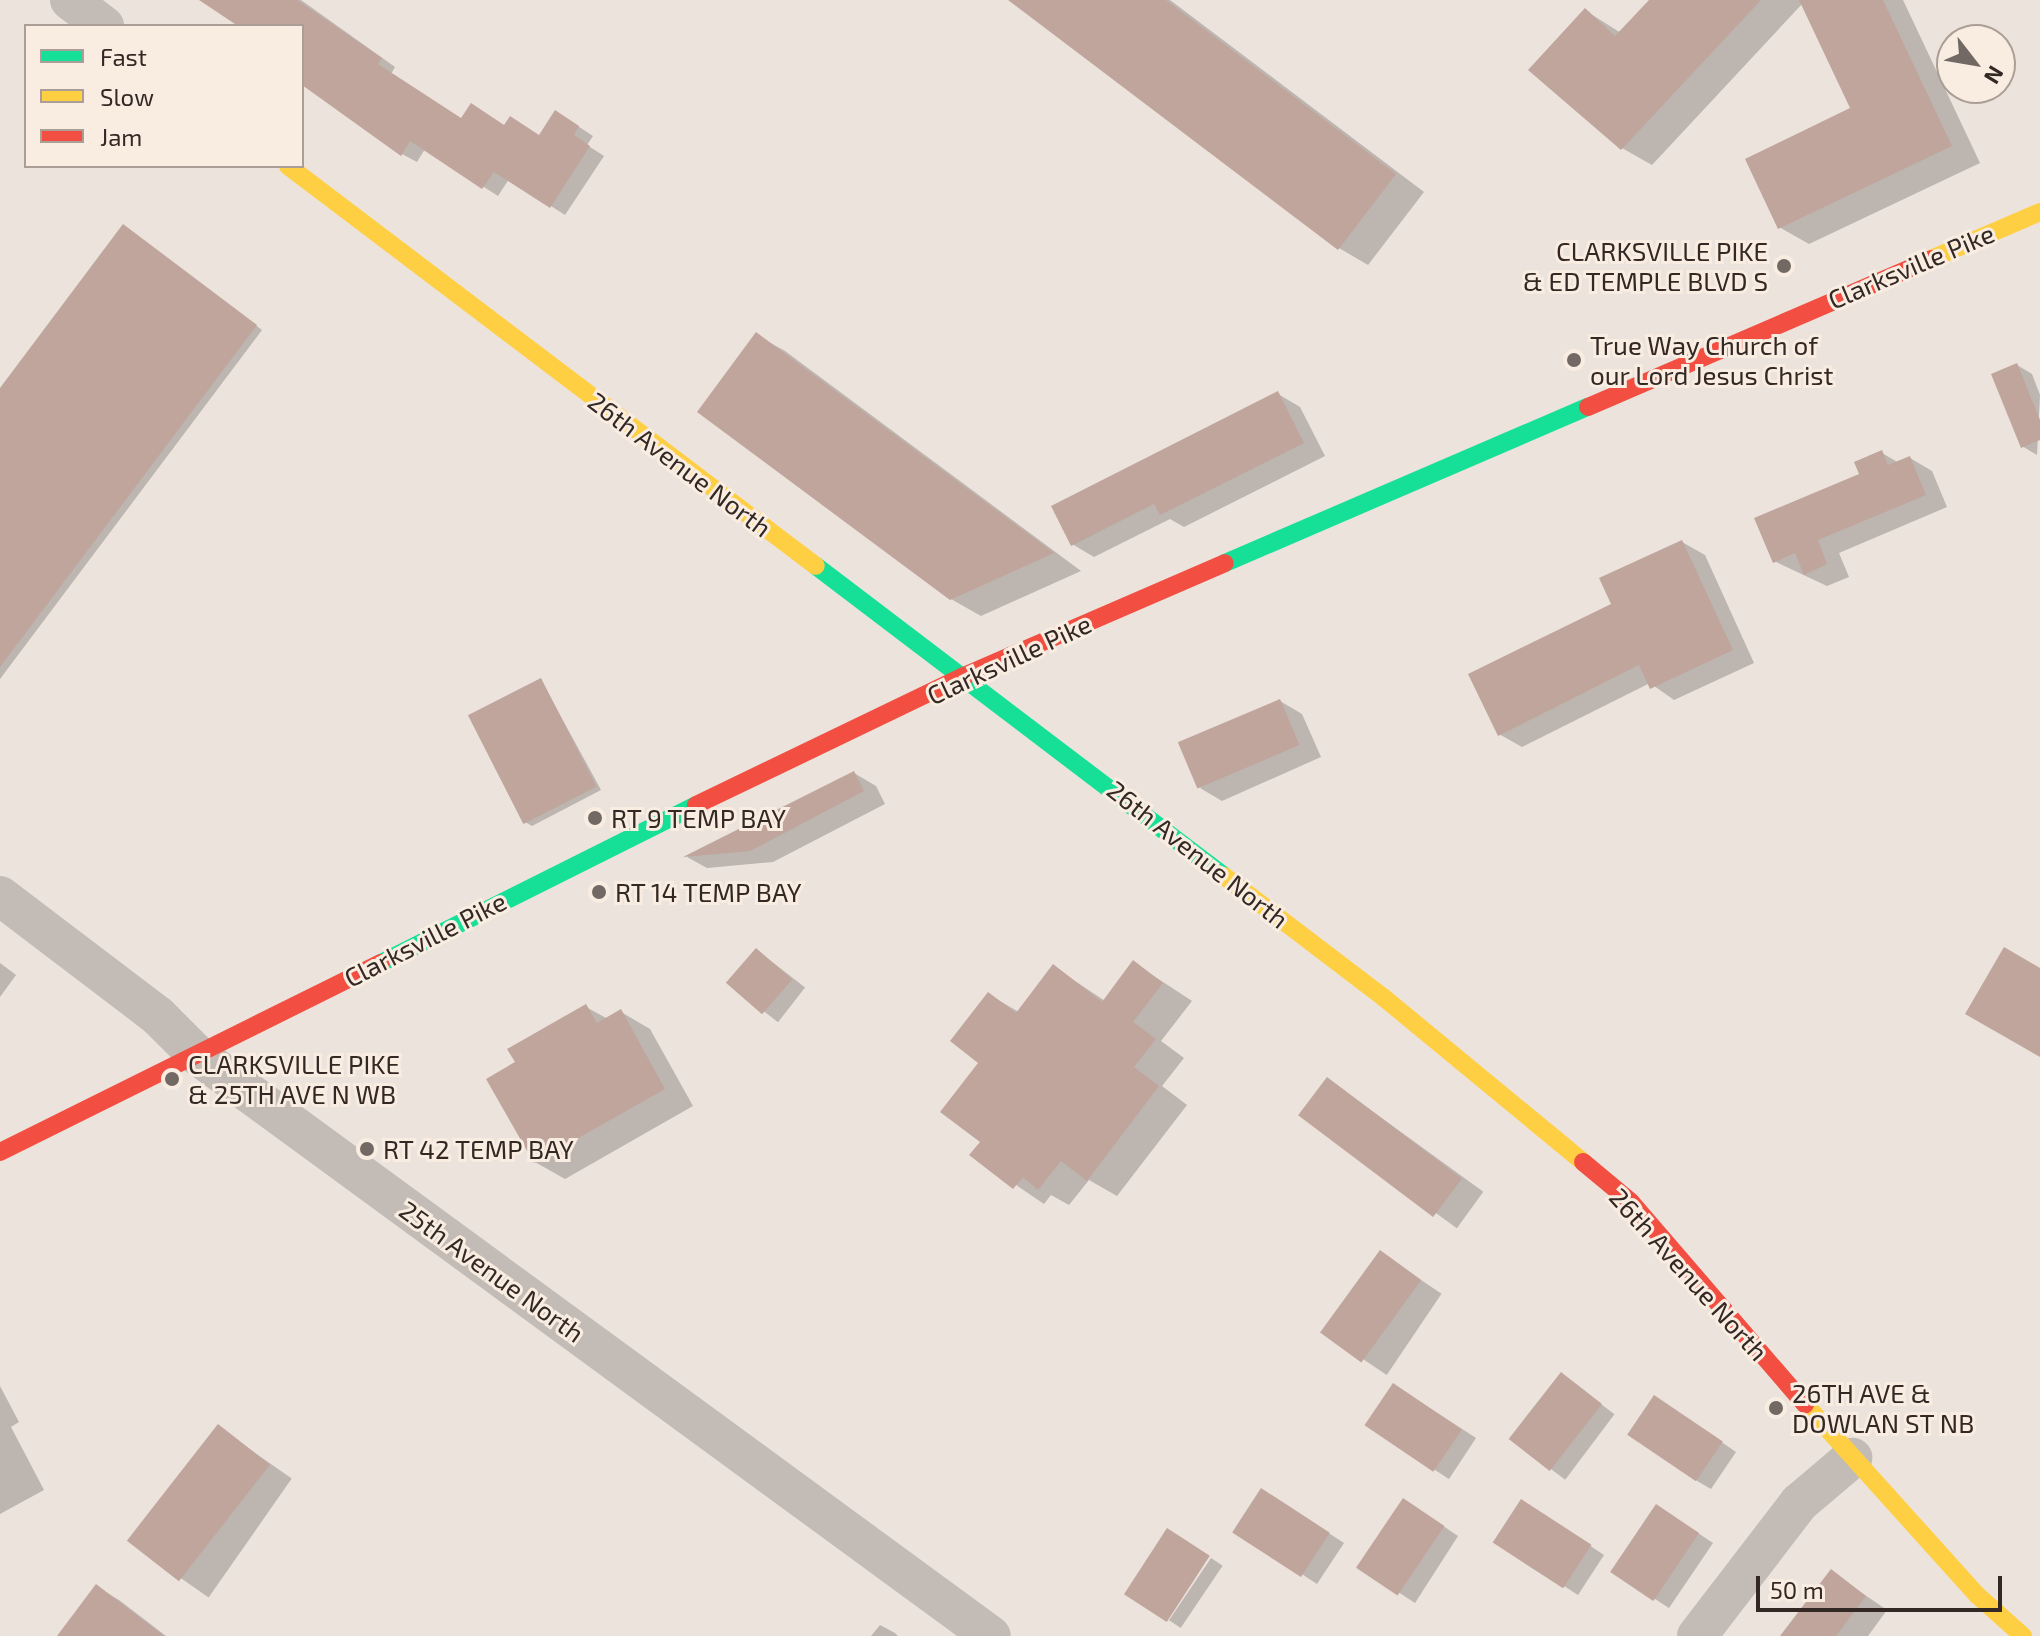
<!DOCTYPE html>
<html>
<head>
<meta charset="utf-8">
<style>
	body { margin:0 }
	#map { position:relative; width:2040px; height:1636px; overflow:hidden; background:#ebe3dc; font-family:"Exo 2",sans-serif }
	div>[style] { position:absolute }
	.shadow>* { inset:0; background:#0003; transform-origin:0 0 }
	.building>* { inset:0; background:#c0a59d; transform-origin:0 0 }
	.street>* { height:40px; margin:-20px; padding:0 20px; transform-origin:20px; border-radius:20px; background:#c3bbb6 }
	.fast>* { height:18px; margin:-9px; padding:0 9px; transform-origin:9px; border-radius:9px; background:#16e098 }
	.slow>* { height:18px; margin:-9px; padding:0 9px; transform-origin:9px; border-radius:9px; background:#ffcf43 }
	.jam>* { height:18px; margin:-9px; padding:0 9px; transform-origin:9px; border-radius:9px; background:#f24e42 }
	.dots>* { width:22px; height:22px; translate:-50% -50%; box-sizing:border-box; border:4px solid #f9ede2; border-radius:50% }
	span { translate:-50% -50%; white-space:nowrap; text-align:center; line-height:1.15; -webkit-text-stroke:6px #f9ede2; paint-order:stroke }
	.poi-label { font-size:26px; color:#332824 }
	.right { translate:-100% -50%; text-align:right }
	.left { translate:0 -50%; text-align:left }
	.street-label { font-size:26px; color:#332824 }
	.legend { position:absolute; left:24px; top:24px; width:280px; height:144px; box-sizing:border-box; background:#f9ede2; border:2px solid #aa9e96; margin:0; padding:10px 14px; list-style:none; font-size:24px; color:#332824 }
	.legend li { display:flex; align-items:center; gap:16px; height:40px }
	.legend b { width:40px; border:2px solid #aa9e96 }
	.north { position:absolute; left:1936px; top:24px; width:80px; height:80px; box-sizing:border-box; background:#f9ede2; border:2px solid #aa9e96; border-radius:50%; rotate:121deg; font-size:22px; font-weight:700; line-height:32px; text-align:center; color:#332824 }
	.north::after { content:''; display:block; margin:auto; width:28px; height:36px; background:#736964; clip-path:polygon(50% 0,100% 100%,50% 72%,0 100%) }
	.scale { position:absolute; left:1756px; top:1576px; width:246px; height:36px; box-sizing:border-box; border:4px solid #332824; border-top:0; padding-left:10px; font-size:24px; line-height:28px; white-space:nowrap; color:#332824; -webkit-text-stroke:6px #f9ede2; paint-order:stroke }
</style>
</head>
<body>
<div id="map">
	<div class="shadow">
		<i style="clip-path:polygon(202px 0,301px 0,395px 67px,391px 74px,462px 120px,540px 137px,570px 121px,593px 136px,587px 145px,604px 156px,565px 215px,509px 179px,498px 196px,425px 149px,417px 162px,402px 154px,302px 76px,302px 26px,241px 26px)"></i>
		<i style="clip-path:polygon(1038px 0,1170px 0,1424px 192px,1368px 265px,1339px 248px)"></i>
		<i style="clip-path:polygon(1651px 0,1903px 0,1980px 163px,1809px 244px,1779px 227px,1853px 109px,1803px 3px,1652px 165px,1622px 148px,1586px 11px,1621px 33px)"></i>
		<i style="clip-path:polygon(130px 231px,262px 330px,0 679px,0 391px)"></i>
		<i style="clip-path:polygon(756px 335px,785px 351px,1081px 571px,981px 616px,951px 599px)"></i>
		<i style="clip-path:polygon(2017px 365px,2032px 374px,2040px 395px,2037px 455px,2022px 446px)"></i>
		<i style="clip-path:polygon(1278px 394px,1300px 407px,1325px 456px,1184px 527px,1170px 519px,1094px 557px,1072px 544px)"></i>
		<i style="clip-path:polygon(1882px 453px,1899px 463px,1910px 458px,1932px 471px,1947px 507px,1839px 553px,1849px 577px,1827px 586px,1774px 561px)"></i>
		<i style="clip-path:polygon(1682px 542px,1705px 555px,1754px 663px,1674px 700px,1650px 683px,1522px 747px,1499px 734px,1613px 605px)"></i>
		<i style="clip-path:polygon(541px 680px,601px 790px,532px 826px,525px 822px)"></i>
		<i style="clip-path:polygon(1280px 701px,1302px 714px,1321px 757px,1222px 801px,1200px 788px)"></i>
		<i style="clip-path:polygon(854px 773px,876px 786px,885px 804px,773px 862px,707px 868px,687px 857px)"></i>
		<i style="left:757px;top:950px;width:61px;height:44px;rotate:38deg"></i>
		<i style="clip-path:polygon(0 963px,16px 975px,0 997px)"></i>
		<i style="clip-path:polygon(1134px 963px,1192px 1001px,1161px 1041px,1184px 1058px,1162px 1086px,1187px 1105px,1117px 1196px,1089px 1180px,1069px 1205px,1051px 1195px,1044px 1204px,972px 1155px,982px 1142px,981px 1063px,988px 994px,1019px 1012px,1054px 967px,1105px 1001px)"></i>
		<i style="clip-path:polygon(586px 1007px,608px 1019px,621px 1012px,650px 1029px,693px 1106px,565px 1179px,535px 1162px,517px 1063px)"></i>
		<i style="left:1328px;top:1079px;width:192px;height:45px;rotate:36deg"></i>
		<i style="left:1381px;top:1253px;width:73px;height:98px;rotate:34deg"></i>
		<i style="left:1561px;top:1374px;width:67px;height:82px;rotate:37deg"></i>
		<i style="clip-path:polygon(0 1386px,19px 1422px,11px 1427px,44px 1490px,0 1514px)"></i>
		<i style="clip-path:polygon(1408px 1394px,1476px 1438px,1449px 1479px,1435px 1470px)"></i>
		<i style="clip-path:polygon(1669px 1406px,1736px 1452px,1711px 1489px,1697px 1481px)"></i>
		<i style="left:218px;top:1427px;width:90px;height:145px;rotate:35deg"></i>
		<i style="clip-path:polygon(1276px 1499px,1344px 1543px,1317px 1584px,1235px 1531px)"></i>
		<i style="clip-path:polygon(1418px 1509px,1458px 1536px,1415px 1603px,1360px 1567px)"></i>
		<i style="clip-path:polygon(1536px 1510px,1604px 1555px,1578px 1595px,1564px 1586px)"></i>
		<i style="clip-path:polygon(1671px 1515px,1713px 1543px,1669px 1608px,1613px 1572px)"></i>
		<i style="left:1211px;top:1558px;width:14px;height:75px;rotate:34deg"></i>
		<i style="clip-path:polygon(1831px 1572px,1887px 1610px,1868px 1636px,1783px 1636px)"></i>
		<i style="clip-path:polygon(97px 1587px,119px 1600px,166px 1636px,59px 1636px)"></i>
		<i style="clip-path:polygon(880px 1625px,895px 1633px,898px 1636px,871px 1636px)"></i>
	</div>
	<div class="building">
		<i style="clip-path:polygon(199px 0,297px 0,382px 58px,378px 64px,461px 118px,471px 103px,504px 125px,510px 116px,539px 135px,555px 110px,579px 126px,574px 135px,590px 146px,550px 208px,494px 172px,482px 189px,410px 141px,401px 156px,302px 85px,302px 26px,238px 26px)"></i>
		<i style="clip-path:polygon(1008px 0,1166px 0,1396px 174px,1338px 250px)"></i>
		<i style="clip-path:polygon(1649px 0,1761px 0,1621px 150px,1528px 70px,1585px 8px,1615px 36px)"></i>
		<i style="clip-path:polygon(1799px 0,1883px 0,1952px 146px,1778px 229px,1745px 159px,1850px 108px)"></i>
		<i style="clip-path:polygon(123px 224px,257px 325px,0 667px,0 388px)"></i>
		<i style="clip-path:polygon(756px 332px,1054px 553px,950px 600px,697px 412px)"></i>
		<i style="clip-path:polygon(2017px 363px,2040px 420px,2040px 440px,2021px 448px,1991px 374px)"></i>
		<i style="clip-path:polygon(1278px 391px,1304px 443px,1160px 515px,1154px 504px,1071px 546px,1051px 506px)"></i>
		<i style="clip-path:polygon(1882px 450px,1888px 465px,1910px 456px,1926px 495px,1818px 540px,1827px 564px,1804px 575px,1795px 553px,1773px 563px,1754px 518px,1859px 474px,1854px 462px)"></i>
		<i style="clip-path:polygon(1682px 540px,1733px 650px,1650px 689px,1639px 665px,1498px 736px,1468px 674px,1611px 604px,1599px 578px)"></i>
		<i style="left:541px;top:678px;width:122px;height:82px;rotate:63deg"></i>
		<i style="left:1280px;top:699px;width:50px;height:111px;rotate:67deg"></i>
		<i style="clip-path:polygon(854px 771px,864px 791px,750px 851px,683px 857px)"></i>
		<i style="clip-path:polygon(2004px 947px,2040px 968px,2040px 1057px,1965px 1014px)"></i>
		<i style="left:756px;top:948px;width:48px;height:46px;rotate:41deg"></i>
		<i style="clip-path:polygon(1133px 960px,1163px 983px,1133px 1022px,1156px 1039px,1134px 1067px,1159px 1086px,1087px 1181px,1061px 1161px,1038px 1190px,1023px 1177px,1013px 1189px,969px 1155px,980px 1142px,940px 1112px,978px 1063px,950px 1041px,988px 992px,1016px 1013px,1053px 964px,1102px 1002px)"></i>
		<i style="clip-path:polygon(586px 1004px,597px 1023px,621px 1009px,665px 1089px,534px 1163px,486px 1079px,515px 1062px,507px 1049px)"></i>
		<i style="left:1327px;top:1077px;width:169px;height:48px;rotate:37deg"></i>
		<i style="left:1380px;top:1250px;width:51px;height:102px;rotate:36deg"></i>
		<i style="left:1561px;top:1372px;width:52px;height:85px;rotate:38deg"></i>
		<i style="left:1393px;top:1383px;width:83px;height:51px;rotate:34deg"></i>
		<i style="left:1654px;top:1395px;width:83px;height:48px;rotate:34deg"></i>
		<i style="left:218px;top:1424px;width:66px;height:148px;rotate:38deg"></i>
		<i style="left:1261px;top:1488px;width:82px;height:53px;rotate:33deg"></i>
		<i style="left:1403px;top:1498px;width:50px;height:84px;rotate:34deg"></i>
		<i style="left:1521px;top:1499px;width:84px;height:52px;rotate:33deg"></i>
		<i style="left:1656px;top:1504px;width:52px;height:82px;rotate:34deg"></i>
		<i style="left:1167px;top:1528px;width:51px;height:79px;rotate:33deg"></i>
		<i style="clip-path:polygon(1831px 1569px,1866px 1596px,1836px 1636px,1780px 1636px)"></i>
		<i style="clip-path:polygon(96px 1584px,164px 1636px,57px 1636px)"></i>
	</div>
	<div class="street">
		<i style="left:70px;top:0;width:43px;rotate:37.4deg"></i>
		<i style="left:0;top:896px;width:198px;rotate:37.2deg"></i>
		<i style="left:158px;top:1016px;width:54px;rotate:45deg"></i>
		<i style="left:196px;top:1054px;width:985px;rotate:36.21deg"></i>
		<i style="left:1697px;top:1636px;width:168px;rotate:-52.5deg"></i>
		<i style="left:1799px;top:1503px;width:70px;rotate:-40.3deg"></i>
	</div>
	<div class="fast">
		<i style="left:1225px;top:563px;width:395px;rotate:-23.3deg"></i>
		<i style="left:816px;top:566px;width:512px;rotate:37.23deg"></i>
		<i style="left:381px;top:963px;width:352px;rotate:-26.6deg"></i>
	</div>
	<div class="slow">
		<i style="left:288px;top:166px;width:662px;rotate:37.15deg"></i>
		<i style="left:1931px;top:259px;width:119px;rotate:-23.3deg"></i>
		<i style="left:1224px;top:876px;width:200px;rotate:37.3deg"></i>
		<i style="left:1383px;top:997px;width:259px;rotate:39.5deg"></i>
		<i style="left:1805px;top:1404px;width:257px;rotate:48deg"></i>
		<i style="left:1977px;top:1595px;width:62px;rotate:41.7deg"></i>
	</div>
	<div class="jam">
		<i style="left:1588px;top:407px;width:374px;rotate:-23.3deg"></i>
		<i style="left:696px;top:805px;width:297px;rotate:-25.7deg"></i>
		<i style="left:964px;top:676px;width:284px;rotate:-23.4deg"></i>
		<i style="left:0;top:1152px;width:425px;rotate:-26.4deg"></i>
		<i style="left:1583px;top:1162px;width:62px;rotate:39.8deg"></i>
		<i style="left:1631px;top:1202px;width:267px;rotate:49.3deg"></i>
	</div>
	<div class="dots">
		<i style="left:1784px;top:266px;background:#736964"></i>
		<i style="left:1574px;top:360px;background:#736964"></i>
		<i style="left:595px;top:818px;background:#736964"></i>
		<i style="left:599px;top:892px;background:#736964"></i>
		<i style="left:172px;top:1079px;background:#736964"></i>
		<i style="left:367px;top:1149px;background:#736964"></i>
		<i style="left:1776px;top:1408px;background:#736964"></i>
	</div>
	<div class="poi-label">
		<span class="right" style="left:1768px;top:266px">CLARKSVILLE PIKE<br>&amp; ED TEMPLE BLVD S</span>
		<span class="left" style="left:1590px;top:360px">True Way Church of<br>our Lord Jesus Christ</span>
		<span class="left" style="left:611px;top:818px">RT 9 TEMP BAY</span>
		<span class="left" style="left:615px;top:892px">RT 14 TEMP BAY</span>
		<span class="left" style="left:188px;top:1079px">CLARKSVILLE PIKE<br>&amp; 25TH AVE N WB</span>
		<span class="left" style="left:383px;top:1149px">RT 42 TEMP BAY</span>
		<span class="left" style="left:1792px;top:1408px">26TH AVE &amp;<br>DOWLAN ST NB</span>
	</div>
	<div class="street-label">
		<span style="left:1911px;top:266px;rotate:-23deg">Clarksville Pike</span>
		<span style="left:680px;top:464px;rotate:37deg">26th Avenue North</span>
		<span style="left:1009px;top:659px;rotate:-25deg">Clarksville Pike</span>
		<span style="left:1198px;top:854px;rotate:38deg">26th Avenue North</span>
		<span style="left:425px;top:939px;rotate:-27deg">Clarksville Pike</span>
		<span style="left:492px;top:1271px;rotate:36deg">25th Avenue North</span>
		<span style="left:1689px;top:1274px;rotate:48deg">26th Avenue North</span>
	</div>
	<ul class="legend">
	<li><b style="height:10px;background:#16e098"></b>Fast</li>
	<li><b style="height:10px;background:#ffcf43"></b>Slow</li>
	<li><b style="height:10px;background:#f24e42"></b>Jam</li>
	</ul>
	<div class="north">N</div>
	<div class="scale">50 m</div>
</div>
</body>
</html>
